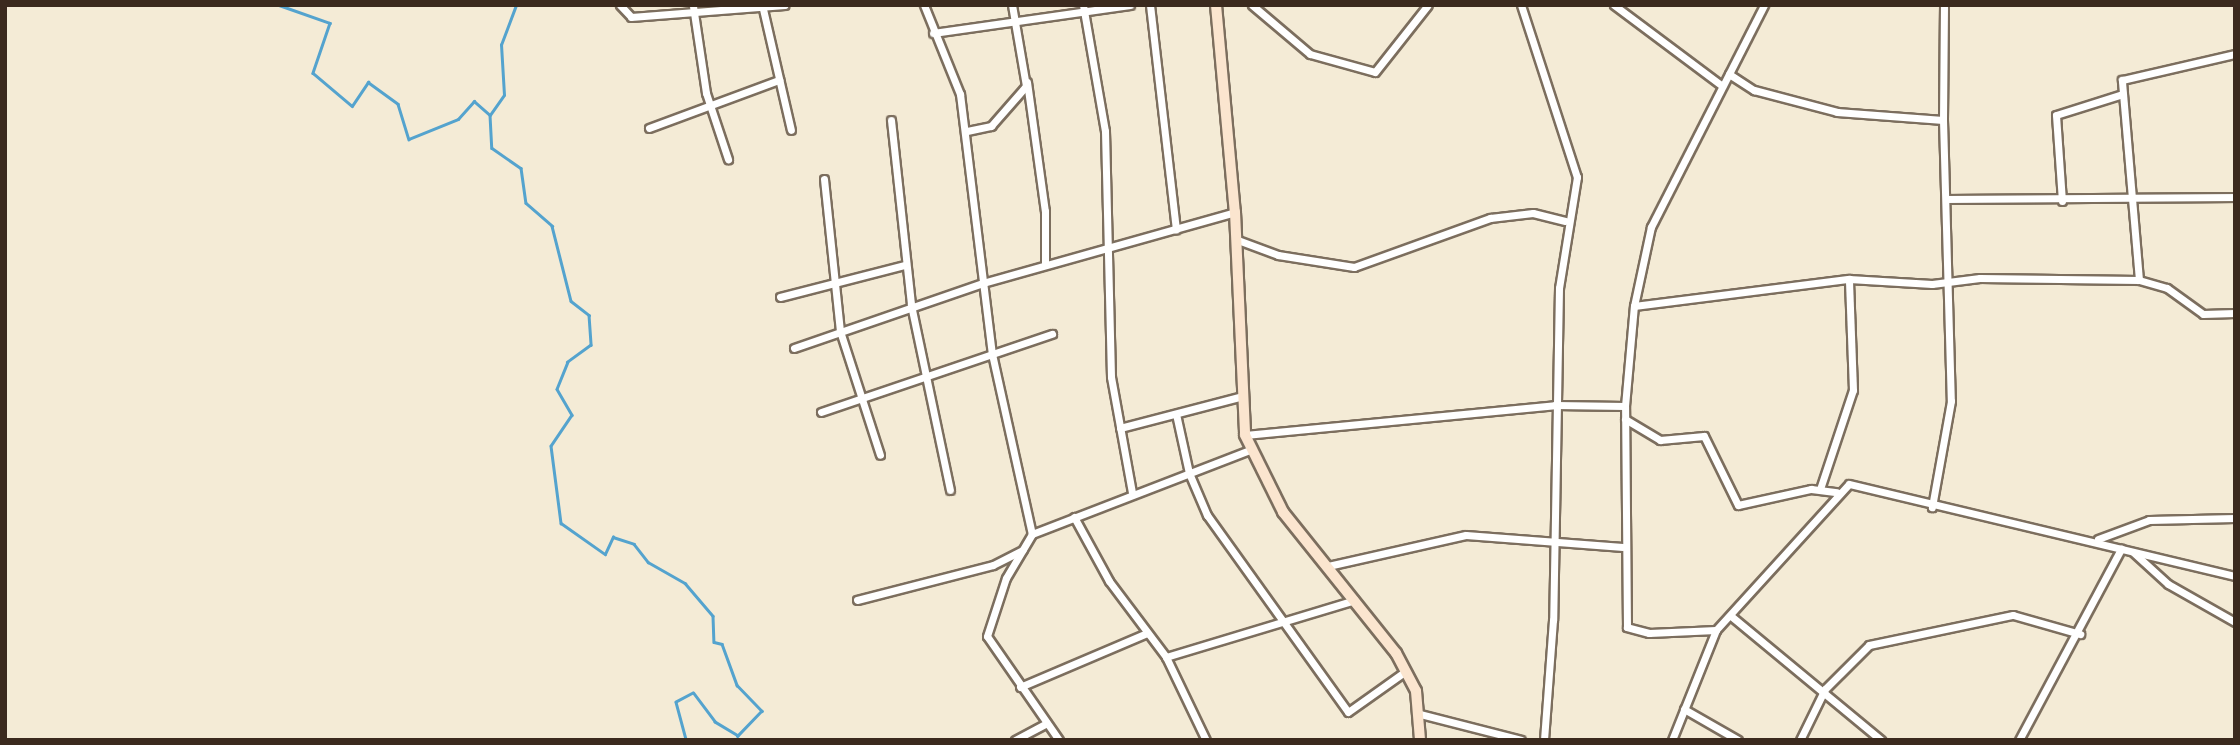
<!DOCTYPE html>
<html>
<head>
<meta charset="utf-8">
<style>
	body { margin:0 }
	#map { position:relative; width:2240px; height:745px; overflow:hidden; background:#f4ebd6; font-family:"Sorts Mill Goudy",serif }
	div>[style] { position:absolute }
	.stream>* { height:2.5px; margin:-1.25px; padding:0 1.25px; transform-origin:1.25px; border-radius:1.25px; background:#54a3ce }
	.roads { filter:drop-shadow(2px 0 #7c6e5e) drop-shadow(-2px 0 #7c6e5e) drop-shadow(0 2px #7c6e5e) drop-shadow(0 -2px #7c6e5e) }
	.street>* { height:7px; margin:-3.5px; padding:0 3.5px; transform-origin:3.5px; border-radius:3.5px; background:#fff }
	.secondary>* { height:10px; margin:-5px; padding:0 5px; transform-origin:5px; border-radius:5px; background:#fbe5cf }
	span { translate:-50% -50%; white-space:nowrap; text-align:center; line-height:1.15; -webkit-text-stroke:5px #fff; paint-order:stroke }
	.frame { position:absolute; inset:0; border:7px solid #3b2a1e; pointer-events:none }
</style>
</head>
<body>
<div id="map">
	<div class="stream">
		<i style="left:279px;top:5px;width:54px;rotate:19.4deg"></i>
		<i style="left:330px;top:23px;width:53px;rotate:108.8deg"></i>
		<i style="left:313px;top:73px;width:51px;rotate:40.2deg"></i>
		<i style="left:352px;top:106px;width:29px;rotate:-56deg"></i>
		<i style="left:368px;top:82px;width:37px;rotate:36deg"></i>
		<i style="left:398px;top:104px;width:37px;rotate:73deg"></i>
		<i style="left:409px;top:139px;width:53px;rotate:-22.2deg"></i>
		<i style="left:458px;top:119px;width:24px;rotate:-48deg"></i>
		<i style="left:474px;top:101px;width:21px;rotate:41deg"></i>
		<i style="left:490px;top:115px;width:33px;rotate:87deg"></i>
		<i style="left:492px;top:148px;width:35px;rotate:35deg"></i>
		<i style="left:521px;top:168px;width:35px;rotate:82deg"></i>
		<i style="left:526px;top:203px;width:35px;rotate:41deg"></i>
		<i style="left:552px;top:226px;width:77px;rotate:75.8deg"></i>
		<i style="left:571px;top:301px;width:23px;rotate:38deg"></i>
		<i style="left:589px;top:315px;width:30px;rotate:86deg"></i>
		<i style="left:591px;top:345px;width:29px;rotate:144deg"></i>
		<i style="left:568px;top:362px;width:29px;rotate:112deg"></i>
		<i style="left:557px;top:389px;width:30px;rotate:60deg"></i>
		<i style="left:572px;top:415px;width:37px;rotate:124deg"></i>
		<i style="left:551px;top:446px;width:78px;rotate:82.6deg"></i>
		<i style="left:561px;top:523px;width:54px;rotate:35.2deg"></i>
		<i style="left:605px;top:554px;width:19px;rotate:-65deg"></i>
		<i style="left:613px;top:537px;width:22px;rotate:18deg"></i>
		<i style="left:634px;top:544px;width:23px;rotate:52deg"></i>
		<i style="left:648px;top:562px;width:43px;rotate:29.6deg"></i>
		<i style="left:685px;top:583px;width:43px;rotate:49.7deg"></i>
		<i style="left:713px;top:616px;width:26px;rotate:88deg"></i>
		<i style="left:714px;top:642px;width:8px;rotate:14deg"></i>
		<i style="left:722px;top:644px;width:44px;rotate:69.9deg"></i>
		<i style="left:737px;top:685px;width:36px;rotate:46deg"></i>
		<i style="left:762px;top:711px;width:35px;rotate:134deg"></i>
		<i style="left:738px;top:736px;width:27px;rotate:-149deg"></i>
		<i style="left:715px;top:722px;width:36px;rotate:-127deg"></i>
		<i style="left:693px;top:693px;width:19px;rotate:152deg"></i>
		<i style="left:676px;top:702px;width:39px;rotate:75deg"></i>
		<i style="left:490px;top:115px;width:24px;rotate:-55deg"></i>
		<i style="left:504px;top:95px;width:50px;rotate:-93.4deg"></i>
		<i style="left:501px;top:45px;width:43px;rotate:-69.4deg"></i>
		<i style="left:629px;top:740px;width:23px"></i>
	</div>
	<div class="roads">
		<div class="street">
			<i style="left:620px;top:5px;width:16px;rotate:47deg"></i>
			<i style="left:631px;top:17px;width:154px;rotate:-4.5deg"></i>
			<i style="left:924px;top:5px;width:96px;rotate:68deg"></i>
			<i style="left:960px;top:94px;width:262px;rotate:83deg"></i>
			<i style="left:992px;top:354px;width:184px;rotate:77.5deg"></i>
			<i style="left:1083px;top:5px;width:128px;rotate:80.1deg"></i>
			<i style="left:1105px;top:131px;width:246px;rotate:88.6deg"></i>
			<i style="left:1111px;top:377px;width:117px;rotate:79.7deg"></i>
			<i style="left:1150px;top:5px;width:226px;rotate:83.4deg"></i>
			<i style="left:1252px;top:5px;width:76px;rotate:40.2deg"></i>
			<i style="left:1310px;top:54px;width:67px;rotate:15.5deg"></i>
			<i style="left:1375px;top:72px;width:85px;rotate:-51.7deg"></i>
			<i style="left:1521px;top:5px;width:181px;rotate:72deg"></i>
			<i style="left:1577px;top:177px;width:112px;rotate:99.2deg"></i>
			<i style="left:1559px;top:288px;width:332px;rotate:91deg"></i>
			<i style="left:1553px;top:620px;width:120px;rotate:94.3deg"></i>
			<i style="left:1614px;top:5px;width:134px;rotate:36.8deg"></i>
			<i style="left:693px;top:6px;width:88px;rotate:81.5deg"></i>
			<i style="left:706px;top:93px;width:70px;rotate:71.6deg"></i>
			<i style="left:763px;top:9px;width:124px;rotate:77deg"></i>
			<i style="left:933px;top:33px;width:199px;rotate:-8.1deg"></i>
			<i style="left:1729px;top:74px;width:30px;rotate:33deg"></i>
			<i style="left:1754px;top:90px;width:86px;rotate:14.8deg"></i>
			<i style="left:1837px;top:112px;width:106px;rotate:4.3deg"></i>
			<i style="left:1943px;top:120px;width:281px;rotate:88.4deg"></i>
			<i style="left:1951px;top:401px;width:108px;rotate:100.2deg"></i>
			<i style="left:1027px;top:82px;width:130px;rotate:82.1deg"></i>
			<i style="left:1045px;top:211px;width:54px;rotate:90deg"></i>
			<i style="left:891px;top:120px;width:186px;rotate:83.8deg"></i>
			<i style="left:911px;top:305px;width:189px;rotate:78.1deg"></i>
			<i style="left:1943px;top:120px;width:115px;rotate:-89.5deg"></i>
			<i style="left:649px;top:128px;width:139px;rotate:-20.3deg"></i>
			<i style="left:967px;top:131px;width:25px;rotate:-12deg"></i>
			<i style="left:991px;top:126px;width:53px;rotate:-48.8deg"></i>
			<i style="left:1026px;top:86px;width:82px;rotate:-99.8deg"></i>
			<i style="left:824px;top:179px;width:153px;rotate:84deg"></i>
			<i style="left:840px;top:331px;width:130px;rotate:72.1deg"></i>
			<i style="left:1949px;top:199px;width:286px;rotate:-0.4deg"></i>
			<i style="left:2062px;top:201px;width:86px;rotate:-94deg"></i>
			<i style="left:2056px;top:115px;width:67px;rotate:-17.4deg"></i>
			<i style="left:1235px;top:239px;width:46px;rotate:20.4deg"></i>
			<i style="left:1278px;top:255px;width:77px;rotate:9deg"></i>
			<i style="left:1354px;top:267px;width:145px;rotate:-19.8deg"></i>
			<i style="left:1490px;top:218px;width:43px;rotate:-6.6deg"></i>
			<i style="left:1533px;top:213px;width:33px;rotate:14deg"></i>
			<i style="left:2139px;top:280px;width:29px;rotate:16deg"></i>
			<i style="left:2167px;top:288px;width:44px;rotate:35.8deg"></i>
			<i style="left:2203px;top:314px;width:32px;rotate:-2deg"></i>
			<i style="left:780px;top:297px;width:129px;rotate:-14.4deg"></i>
			<i style="left:1634px;top:306px;width:217px;rotate:-7.2deg"></i>
			<i style="left:1849px;top:279px;width:83px;rotate:3.4deg"></i>
			<i style="left:1932px;top:284px;width:48px;rotate:-7.1deg"></i>
			<i style="left:1980px;top:278px;width:159px;rotate:0.7deg"></i>
			<i style="left:2139px;top:280px;width:201px;rotate:-94.9deg"></i>
			<i style="left:2122px;top:80px;width:116px;rotate:-13deg"></i>
			<i style="left:794px;top:348px;width:200px;rotate:-19deg"></i>
			<i style="left:983px;top:283px;width:262px;rotate:-15.7deg"></i>
			<i style="left:821px;top:412px;width:244px;rotate:-18.7deg"></i>
			<i style="left:1176px;top:414px;width:60px;rotate:77.6deg"></i>
			<i style="left:1189px;top:473px;width:46px;rotate:66.8deg"></i>
			<i style="left:1207px;top:515px;width:242px;rotate:54.4deg"></i>
			<i style="left:1348px;top:712px;width:71px;rotate:-35.3deg"></i>
			<i style="left:1625px;top:419px;width:41px;rotate:31deg"></i>
			<i style="left:1660px;top:440px;width:44px;rotate:-5.2deg"></i>
			<i style="left:1704px;top:436px;width:77px;rotate:63.8deg"></i>
			<i style="left:1738px;top:505px;width:75px;rotate:-12.4deg"></i>
			<i style="left:1811px;top:489px;width:26px;rotate:7deg"></i>
			<i style="left:1120px;top:428px;width:123px;rotate:-14.6deg"></i>
			<i style="left:1245px;top:435px;width:311px;rotate:-5.5deg"></i>
			<i style="left:1555px;top:405px;width:70px;rotate:0.8deg"></i>
			<i style="left:1820px;top:489px;width:104px;rotate:-71.6deg"></i>
			<i style="left:1853px;top:390px;width:111px;rotate:-92.1deg"></i>
			<i style="left:1074px;top:517px;width:73px;rotate:61.3deg"></i>
			<i style="left:1109px;top:581px;width:95px;rotate:53.1deg"></i>
			<i style="left:1166px;top:657px;width:92px;rotate:64.3deg"></i>
			<i style="left:2098px;top:539px;width:54px;rotate:-20.4deg"></i>
			<i style="left:2149px;top:520px;width:86px;rotate:-1.3deg"></i>
			<i style="left:2134px;top:553px;width:46px;rotate:42.4deg"></i>
			<i style="left:2168px;top:584px;width:77px;rotate:29.6deg"></i>
			<i style="left:1328px;top:566px;width:141px;rotate:-12.7deg"></i>
			<i style="left:1466px;top:535px;width:157px;rotate:4.4deg"></i>
			<i style="left:857px;top:600px;width:140px;rotate:-14.4deg"></i>
			<i style="left:993px;top:565px;width:33px;rotate:-27deg"></i>
			<i style="left:1731px;top:616px;width:195px;rotate:39.6deg"></i>
			<i style="left:1716px;top:630px;width:67px;rotate:177.4deg"></i>
			<i style="left:1649px;top:633px;width:23px;rotate:-165deg"></i>
			<i style="left:1627px;top:627px;width:221px;rotate:-90.5deg"></i>
			<i style="left:1625px;top:406px;width:100px;rotate:-84.9deg"></i>
			<i style="left:1634px;top:306px;width:81px;rotate:-77.9deg"></i>
			<i style="left:1651px;top:227px;width:249px;rotate:-63deg"></i>
			<i style="left:1166px;top:657px;width:197px;rotate:-16.8deg"></i>
			<i style="left:1020px;top:687px;width:138px;rotate:-23deg"></i>
			<i style="left:1684px;top:709px;width:62px;rotate:29.9deg"></i>
			<i style="left:1420px;top:714px;width:104px;rotate:14.4deg"></i>
			<i style="left:1015px;top:740px;width:36px;rotate:-28deg"></i>
			<i style="left:1059px;top:740px;width:126px;rotate:-124.7deg"></i>
			<i style="left:987px;top:636px;width:61px;rotate:-71.9deg"></i>
			<i style="left:1006px;top:578px;width:51px;rotate:-59.4deg"></i>
			<i style="left:1032px;top:534px;width:234px;rotate:-21.1deg"></i>
			<i style="left:1672px;top:740px;width:118px;rotate:-68.2deg"></i>
			<i style="left:1716px;top:630px;width:197px;rotate:-47.7deg"></i>
			<i style="left:1849px;top:484px;width:397px;rotate:13.4deg"></i>
			<i style="left:1800px;top:740px;width:57px;rotate:-63.9deg"></i>
			<i style="left:1825px;top:689px;width:62px;rotate:-45deg"></i>
			<i style="left:1869px;top:645px;width:147px;rotate:-11.8deg"></i>
			<i style="left:2013px;top:615px;width:70px;rotate:15.8deg"></i>
			<i style="left:2019px;top:740px;width:217px;rotate:-61.9deg"></i>
		</div>
		<div class="secondary">
			<i style="left:1216px;top:5px;width:208px;rotate:84.8deg"></i>
			<i style="left:1235px;top:212px;width:223px;rotate:87.4deg"></i>
			<i style="left:1245px;top:435px;width:86px;rotate:63.7deg"></i>
			<i style="left:1283px;top:512px;width:181px;rotate:51.3deg"></i>
			<i style="left:1396px;top:653px;width:43px;rotate:62.2deg"></i>
			<i style="left:1416px;top:691px;width:49px;rotate:85.3deg"></i>
		</div>
	</div>
	<div class="frame"></div>
</div>
</body>
</html>
